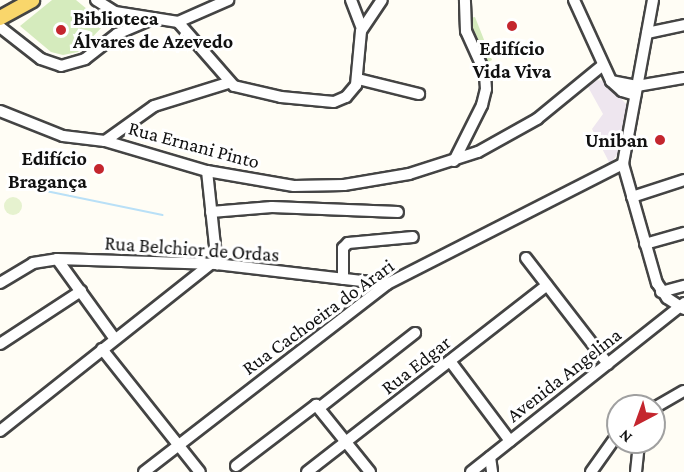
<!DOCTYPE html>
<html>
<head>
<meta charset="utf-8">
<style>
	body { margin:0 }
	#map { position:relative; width:684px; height:472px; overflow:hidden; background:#fffdf5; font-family:"Crimson Pro",serif }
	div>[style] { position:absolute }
	.industrial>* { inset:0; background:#eee6ef }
	.green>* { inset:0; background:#d5ebbd }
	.pitch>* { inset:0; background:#e6f2cf }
	.round { border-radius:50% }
	.stream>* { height:2px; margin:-1px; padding:0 1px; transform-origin:1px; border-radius:1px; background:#b9e0f7 }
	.roads { filter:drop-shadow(2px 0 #444) drop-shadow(-2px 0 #444) drop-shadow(0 2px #444) drop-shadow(0 -2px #444) }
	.minor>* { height:10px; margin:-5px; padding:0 5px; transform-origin:5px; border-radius:5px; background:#fff }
	.major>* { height:14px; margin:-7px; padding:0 7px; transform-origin:7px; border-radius:7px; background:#f9d66b }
	.dots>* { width:16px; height:16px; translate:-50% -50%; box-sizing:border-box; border:3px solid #fff; border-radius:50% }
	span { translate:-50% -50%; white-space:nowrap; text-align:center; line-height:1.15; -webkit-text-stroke:6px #fff; paint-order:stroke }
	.poi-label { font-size:20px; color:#111; font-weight:700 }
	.left { translate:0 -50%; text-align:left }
	.right { translate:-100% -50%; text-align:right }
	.street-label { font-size:20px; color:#111 }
	.north { position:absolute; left:606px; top:394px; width:60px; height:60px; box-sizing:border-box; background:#fff; border:2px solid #a0a0a0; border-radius:50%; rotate:221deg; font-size:16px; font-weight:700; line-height:24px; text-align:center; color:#111 }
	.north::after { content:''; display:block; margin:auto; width:21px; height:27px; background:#c4262e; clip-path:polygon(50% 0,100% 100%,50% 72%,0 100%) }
</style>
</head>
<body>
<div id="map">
	<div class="industrial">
		<i style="clip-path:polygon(597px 80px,605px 81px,627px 105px,620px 151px,610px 164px,592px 129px,603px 114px,588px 87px)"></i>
	</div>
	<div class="green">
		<i style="clip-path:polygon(52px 0,76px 0,105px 24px,78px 52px,63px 55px,51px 52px,20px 26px)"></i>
		<i style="clip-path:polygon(475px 17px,492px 60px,488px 62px,476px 43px,470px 18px)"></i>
	</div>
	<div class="pitch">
		<i class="round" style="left:4px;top:197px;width:18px;height:18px"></i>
	</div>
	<div class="stream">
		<i style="left:46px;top:191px;width:119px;rotate:11.6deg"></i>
	</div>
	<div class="roads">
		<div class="minor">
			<i style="left:96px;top:0;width:22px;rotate:32deg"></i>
			<i style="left:115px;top:12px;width:64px;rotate:9deg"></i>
			<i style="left:178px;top:22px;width:55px;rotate:-23.7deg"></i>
			<i style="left:351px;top:0;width:30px;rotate:69deg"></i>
			<i style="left:574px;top:0;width:89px;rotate:65.4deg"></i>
			<i style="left:611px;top:81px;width:15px;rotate:42deg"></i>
			<i style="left:622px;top:91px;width:14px;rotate:17deg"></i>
			<i style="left:653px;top:0;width:167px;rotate:100.4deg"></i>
			<i style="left:623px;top:164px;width:124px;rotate:74.1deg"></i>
			<i style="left:657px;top:283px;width:18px;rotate:56deg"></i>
			<i style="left:667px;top:298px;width:20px;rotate:33deg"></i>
			<i style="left:178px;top:22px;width:85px;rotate:48.8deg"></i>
			<i style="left:234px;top:86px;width:48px;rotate:13.2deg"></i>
			<i style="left:281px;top:97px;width:53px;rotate:5.4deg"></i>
			<i style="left:334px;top:102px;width:13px;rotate:-23deg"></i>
			<i style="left:346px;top:97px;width:16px;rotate:-50deg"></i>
			<i style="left:356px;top:85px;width:54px;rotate:-84.7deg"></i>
			<i style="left:361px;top:31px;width:37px;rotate:-56deg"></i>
			<i style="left:0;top:27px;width:52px;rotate:38deg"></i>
			<i style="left:41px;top:59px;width:21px;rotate:19deg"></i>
			<i style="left:61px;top:66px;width:25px;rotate:-16deg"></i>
			<i style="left:85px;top:59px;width:41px;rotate:-38deg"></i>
			<i style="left:117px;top:34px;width:39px;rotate:-23deg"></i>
			<i style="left:647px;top:33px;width:38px;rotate:-12deg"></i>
			<i style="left:358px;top:79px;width:63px;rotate:13.8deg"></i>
			<i style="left:611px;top:81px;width:26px;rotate:11deg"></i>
			<i style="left:637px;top:86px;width:48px;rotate:-9.7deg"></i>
			<i style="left:0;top:111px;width:68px;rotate:21.6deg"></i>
			<i style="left:63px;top:136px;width:42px;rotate:6.8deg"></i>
			<i style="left:105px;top:141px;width:106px;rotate:16.4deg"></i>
			<i style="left:207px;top:171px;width:88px;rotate:9.8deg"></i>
			<i style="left:294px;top:186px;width:50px;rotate:-1.1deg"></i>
			<i style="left:344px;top:185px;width:66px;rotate:-9.6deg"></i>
			<i style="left:409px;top:174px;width:72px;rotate:-17.7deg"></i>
			<i style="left:478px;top:152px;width:68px;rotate:-29.2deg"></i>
			<i style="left:537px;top:119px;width:85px;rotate:-39.3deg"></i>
			<i style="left:105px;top:141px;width:60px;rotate:-35.5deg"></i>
			<i style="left:154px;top:106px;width:77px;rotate:-17.3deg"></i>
			<i style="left:454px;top:161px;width:63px;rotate:-63.4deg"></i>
			<i style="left:482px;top:105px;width:16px;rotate:-76deg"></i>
			<i style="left:486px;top:89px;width:16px;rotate:-94deg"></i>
			<i style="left:485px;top:73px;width:46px;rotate:-114.3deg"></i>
			<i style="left:466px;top:31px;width:31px;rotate:-92deg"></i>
			<i style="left:207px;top:171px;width:94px;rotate:83.9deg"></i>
			<i style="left:632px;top:197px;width:55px;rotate:-18.1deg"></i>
			<i style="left:211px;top:212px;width:61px;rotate:-4.7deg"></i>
			<i style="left:272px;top:207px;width:126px;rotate:2.3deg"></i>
			<i style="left:645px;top:244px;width:41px;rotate:-15.8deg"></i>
			<i style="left:526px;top:258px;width:134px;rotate:52.3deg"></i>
			<i style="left:57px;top:259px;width:99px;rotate:54.1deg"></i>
			<i style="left:343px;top:279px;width:31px;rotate:-90deg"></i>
			<i style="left:343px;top:248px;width:7px;rotate:-45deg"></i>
			<i style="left:348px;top:243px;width:65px;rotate:-5.3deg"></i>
			<i style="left:0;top:283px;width:39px;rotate:-31deg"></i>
			<i style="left:33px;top:263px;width:24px;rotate:-9deg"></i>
			<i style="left:57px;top:259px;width:160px;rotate:1.8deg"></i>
			<i style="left:217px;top:264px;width:171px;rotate:6.7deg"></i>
			<i style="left:661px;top:292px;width:24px;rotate:-15deg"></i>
			<i style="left:0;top:344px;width:97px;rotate:-33.2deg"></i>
			<i style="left:102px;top:349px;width:157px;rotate:51.5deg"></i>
			<i style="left:450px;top:361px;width:100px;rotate:53.1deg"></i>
			<i style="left:319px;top:408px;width:122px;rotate:-38deg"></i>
			<i style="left:654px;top:408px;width:34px;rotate:-30deg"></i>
			<i style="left:0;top:431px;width:269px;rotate:-38.4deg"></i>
			<i style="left:490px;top:457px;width:15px;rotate:82deg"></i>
			<i style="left:236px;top:466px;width:101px;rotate:-37.3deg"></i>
			<i style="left:316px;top:405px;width:86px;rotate:51.1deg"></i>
			<i style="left:144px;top:472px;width:307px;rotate:-37.7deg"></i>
			<i style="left:387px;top:284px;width:265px;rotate:-27deg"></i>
			<i style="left:307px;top:472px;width:304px;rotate:-37.9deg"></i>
			<i style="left:471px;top:472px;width:272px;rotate:-38.4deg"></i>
			<i style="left:591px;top:472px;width:47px;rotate:-54.6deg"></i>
			<i style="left:636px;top:472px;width:30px;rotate:-84deg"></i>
		</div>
		<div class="major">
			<i style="left:0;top:18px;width:37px;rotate:-29deg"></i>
		</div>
	</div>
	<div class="dots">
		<i style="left:512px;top:26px;background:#c4262e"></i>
		<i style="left:61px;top:30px;background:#c4262e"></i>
		<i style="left:660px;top:140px;background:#c4262e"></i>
		<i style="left:99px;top:169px;background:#c4262e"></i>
	</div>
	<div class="poi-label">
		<span class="left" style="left:73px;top:30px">Biblioteca<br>Álvares de Azevedo</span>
		<span style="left:512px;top:60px">Edifício<br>Vida Viva</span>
		<span class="right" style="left:648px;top:140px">Uniban</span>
		<span class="right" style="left:87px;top:170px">Edifício<br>Bragança</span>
	</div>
	<div class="street-label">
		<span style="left:194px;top:145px;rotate:15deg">Rua Ernani Pinto</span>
		<span style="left:192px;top:249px;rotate:4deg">Rua Belchior de Ordas</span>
		<span style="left:318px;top:317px;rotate:-36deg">Rua Cachoeira do Arari</span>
		<span style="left:416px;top:365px;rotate:-38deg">Rua Edgar</span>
		<span style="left:564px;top:375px;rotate:-38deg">Avenida Angelina</span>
	</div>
	<div class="north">N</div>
</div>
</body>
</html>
